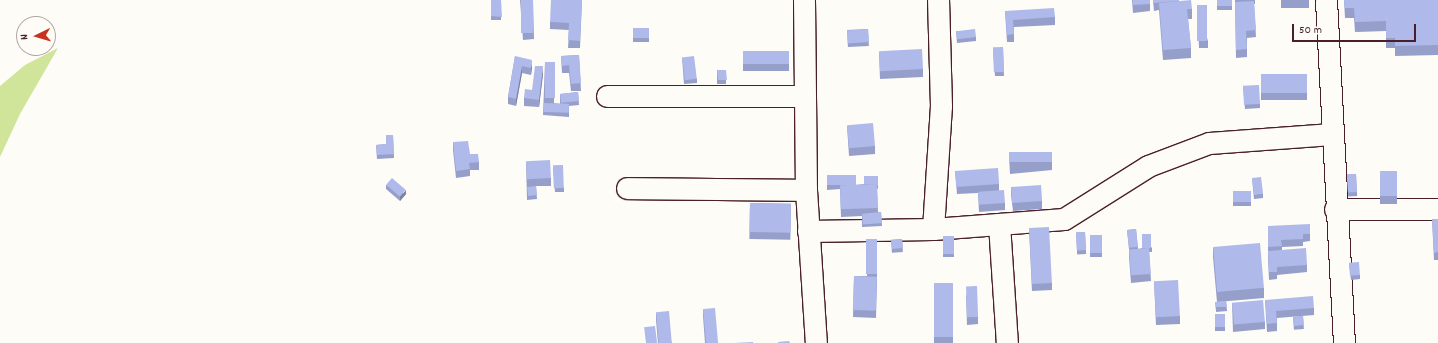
<!DOCTYPE html>
<html>
<head>
<meta charset="utf-8">
<style>
	body { margin:0 }
	#map { position:relative; width:1438px; height:343px; overflow:hidden; background:#fdfcf7; font-family:Dekko,sans-serif }
	div>[style] { position:absolute }
	.green>* { inset:0; background:#d0e599 }
	.roads { filter:drop-shadow(1px 0 #4a1f2b) drop-shadow(-1px 0 #4a1f2b) drop-shadow(0 1px #4a1f2b) drop-shadow(0 -1px #4a1f2b) }
	.minor>* { height:21px; margin:-10.5px; padding:0 10.5px; transform-origin:10.5px; border-radius:10.5px; background:#fdfcf7 }
	.wall>* { inset:0; background:#969fc9; transform-origin:0 0 }
	.shaded-wall>* { inset:0; background:#7a82a4 }
	.building>* { inset:0; background:#afb9ea; transform-origin:0 0 }
	span { translate:-50% -50%; white-space:nowrap; text-align:center; line-height:1.15; -webkit-text-stroke:3.5px #fdfcf7; paint-order:stroke }
	.north { position:absolute; left:16px; top:16px; width:40px; height:40px; box-sizing:border-box; background:#fdfcf7; border:1px solid #b5a4a5; border-radius:50%; rotate:265deg; font-size:11px; font-weight:700; line-height:16px; text-align:center; color:#4a1f2b }
	.north::after { content:''; display:block; margin:auto; width:14px; height:18px; background:#c8321e; clip-path:polygon(50% 0,100% 100%,50% 72%,0 100%) }
	.scale { position:absolute; left:1292px; top:24px; width:124px; height:18px; box-sizing:border-box; border:2px solid #4a1f2b; border-top:0; padding-left:5px; font-size:12px; line-height:14px; white-space:nowrap; color:#4a1f2b; -webkit-text-stroke:3px #fdfcf7; paint-order:stroke }
</style>
</head>
<body>
<div id="map">
	<div class="green">
		<i style="clip-path:polygon(58px 48px,20px 114px,0 157px,0 86px,25px 65px)"></i>
	</div>
	<div class="roads">
		<div class="minor">
			<i style="left:804px;top:0;width:190px;rotate:89.4deg"></i>
			<i style="left:806px;top:190px;width:153px;rotate:86.3deg"></i>
			<i style="left:1326px;top:0;width:343px;rotate:87deg"></i>
			<i style="left:607px;top:96px;width:197px"></i>
			<i style="left:627px;top:188px;width:179px;rotate:0.6deg"></i>
			<i style="left:1335px;top:209px;width:103px"></i>
			<i style="left:999px;top:224px;width:119px;rotate:86.2deg"></i>
			<i style="left:933px;top:229px;width:123px;rotate:-86.3deg"></i>
			<i style="left:941px;top:106px;width:106px;rotate:-91.6deg"></i>
			<i style="left:808px;top:231px;width:125px;rotate:-0.9deg"></i>
			<i style="left:933px;top:229px;width:131px;rotate:-4.4deg"></i>
			<i style="left:1064px;top:219px;width:99px;rotate:-32.2deg"></i>
			<i style="left:1148px;top:166px;width:65px;rotate:-20.7deg"></i>
			<i style="left:1209px;top:143px;width:123px;rotate:-4.2deg"></i>
		</div>
	</div>
	<div class="wall">
		<i style="left:491px;top:0;width:10px;height:20px"></i>
		<i style="clip-path:polygon(520px 0,533px 0,534px 39px,523px 40px)"></i>
		<i style="clip-path:polygon(582px 0,580px 48px,568px 48px,569px 30px,550px 29px,550px 22px)"></i>
		<i style="clip-path:polygon(1132px 0,1150px 0,1150px 11px,1133px 13px)"></i>
		<i style="clip-path:polygon(1153px 0,1179px 0,1179px 1px,1192px 9px,1192px 19px,1188px 19px,1191px 48px,1191px 58px,1163px 60px,1159px 10px,1154px 11px)"></i>
		<i style="left:1217px;top:0;width:15px;height:10px"></i>
		<i style="clip-path:polygon(1235px 0,1255px 0,1255px 4px,1254px 4px,1256px 37px,1247px 38px,1247px 57px,1236px 58px)"></i>
		<i style="left:1281px;top:0;width:28px;height:8px"></i>
		<i style="clip-path:polygon(1344px 0,1438px 0,1438px 55px,1395px 56px,1395px 48px,1386px 48px,1386px 31px,1355px 32px,1354px 18px,1345px 18px)"></i>
		<i style="clip-path:polygon(1197px 5px,1208px 41px,1208px 48px,1199px 48px)"></i>
		<i style="clip-path:polygon(1005px 11px,1055px 17px,1055px 25px,1014px 27px,1014px 42px,1007px 42px)"></i>
		<i style="left:633px;top:28px;width:16px;height:14px"></i>
		<i style="left:868px;top:29px;width:17px;height:21px;rotate:87deg"></i>
		<i style="clip-path:polygon(956px 31px,976px 37px,976px 41px,957px 43px)"></i>
		<i style="clip-path:polygon(1003px 47px,1004px 76px,995px 76px,993px 51px)"></i>
		<i style="left:743px;top:51px;width:46px;height:20px"></i>
		<i style="clip-path:polygon(879px 52px,923px 69px,923px 77px,880px 79px)"></i>
		<i style="clip-path:polygon(579px 55px,581px 91px,571px 91px,569px 73px,562px 73px,561px 56px)"></i>
		<i style="clip-path:polygon(515px 56px,532px 67px,531px 75px,522px 73px,516px 106px,508px 104px,508px 97px)"></i>
		<i style="clip-path:polygon(682px 57px,697px 79px,697px 83px,684px 84px)"></i>
		<i style="clip-path:polygon(545px 62px,555px 62px,554px 103px,560px 104px,560px 94px,578px 92px,579px 105px,569px 106px,569px 117px,543px 115px)"></i>
		<i style="left:717px;top:70px;width:9px;height:14px"></i>
		<i style="clip-path:polygon(543px 74px,539px 107px,524px 106px,524px 98px,532px 90px)"></i>
		<i style="left:1307px;top:74px;width:26px;height:46px;rotate:90deg"></i>
		<i style="clip-path:polygon(1243px 86px,1260px 104px,1260px 108px,1245px 109px)"></i>
		<i style="clip-path:polygon(847px 126px,875px 146px,875px 154px,849px 156px)"></i>
		<i style="clip-path:polygon(393px 135px,394px 158px,377px 159px,376px 145px,386px 144px)"></i>
		<i style="clip-path:polygon(453px 142px,470px 154px,479px 162px,479px 170px,470px 170px,470px 176px,456px 178px,453px 150px)"></i>
		<i style="clip-path:polygon(1009px 156px,1052px 162px,1052px 170px,1010px 174px)"></i>
		<i style="clip-path:polygon(526px 162px,551px 178px,551px 186px,536px 186px,537px 199px,527px 200px)"></i>
		<i style="clip-path:polygon(553px 166px,564px 188px,564px 192px,555px 192px)"></i>
		<i style="clip-path:polygon(955px 171px,999px 184px,999px 190px,1005px 203px,1005px 210px,979px 212px,978px 193px,957px 194px)"></i>
		<i style="left:1380px;top:171px;width:17px;height:33px"></i>
		<i style="left:1356px;top:174px;width:22px;height:9px;rotate:87deg"></i>
		<i style="clip-path:polygon(878px 176px,878px 189px,877px 189px,878px 212px,881px 212px,882px 226px,862px 227px,862px 216px,841px 217px,840px 189px,827px 190px,827px 177px,856px 185px,864px 184px)"></i>
		<i style="clip-path:polygon(1252px 178px,1263px 194px,1263px 198px,1254px 199px)"></i>
		<i style="clip-path:polygon(386px 185px,406px 194px,400px 201px,386px 189px)"></i>
		<i style="clip-path:polygon(1011px 187px,1042px 201px,1042px 209px,1013px 211px,1011px 195px)"></i>
		<i style="left:1233px;top:191px;width:18px;height:15px"></i>
		<i style="left:750px;top:203px;width:41px;height:36px;rotate:1deg"></i>
		<i style="clip-path:polygon(1432px 219px,1438px 219px,1438px 260px,1434px 260px)"></i>
		<i style="clip-path:polygon(1268px 226px,1310px 234px,1310px 241px,1303px 242px,1303px 246px,1282px 247px,1282px 250px,1307px 265px,1307px 272px,1277px 275px,1277px 279px,1269px 280px,1268px 258px)"></i>
		<i style="clip-path:polygon(1029px 229px,1052px 283px,1052px 290px,1032px 291px)"></i>
		<i style="clip-path:polygon(1136px 229px,1138px 249px,1143px 248px,1142px 234px,1152px 248px,1152px 252px,1149px 252px,1151px 281px,1131px 283px,1129px 257px,1129px 249px,1127px 230px)"></i>
		<i style="left:1085px;top:232px;width:22px;height:9px;rotate:87deg"></i>
		<i style="left:1090px;top:235px;width:12px;height:22px"></i>
		<i style="left:943px;top:236px;width:11px;height:21px"></i>
		<i style="clip-path:polygon(866px 239px,877px 239px,877px 281px,876px 318px,853px 317px,854px 276px,867px 276px)"></i>
		<i style="left:902px;top:239px;width:13px;height:11px;rotate:86deg"></i>
		<i style="clip-path:polygon(1213px 247px,1264px 288px,1264px 298px,1217px 302px,1213px 257px)"></i>
		<i style="clip-path:polygon(1349px 263px,1360px 275px,1360px 279px,1351px 280px)"></i>
		<i style="clip-path:polygon(1154px 281px,1180px 316px,1180px 324px,1156px 325px)"></i>
		<i style="left:934px;top:283px;width:19px;height:60px"></i>
		<i style="clip-path:polygon(966px 294px,978px 317px,978px 324px,967px 325px)"></i>
		<i style="clip-path:polygon(1265px 300px,1314px 308px,1314px 315px,1277px 318px,1277px 331px,1267px 332px)"></i>
		<i style="left:1226px;top:301px;width:10px;height:11px;rotate:84deg"></i>
		<i style="clip-path:polygon(1232px 303px,1265px 322px,1265px 329px,1233px 332px)"></i>
		<i style="clip-path:polygon(703px 309px,718px 343px,705px 343px,703px 316px)"></i>
		<i style="clip-path:polygon(656px 312px,672px 343px,658px 343px,656px 320px)"></i>
		<i style="left:1215px;top:314px;width:10px;height:17px"></i>
		<i style="left:1303px;top:316px;width:13px;height:10px;rotate:86deg"></i>
	</div>
	<div class="shaded-wall">
		<i style="clip-path:polygon(532px 60px,532px 67px,531px 75px,531px 68px)"></i>
		<i style="clip-path:polygon(522px 66px,522px 73px,516px 106px,516px 99px)"></i>
		<i style="clip-path:polygon(543px 66px,543px 74px,539px 107px,539px 100px)"></i>
		<i style="clip-path:polygon(406px 190px,406px 194px,400px 201px,400px 197px)"></i>
	</div>
	<div class="building">
		<i style="clip-path:polygon(491px 0,501px 0,502px 17px,491px 16px)"></i>
		<i style="left:521px;top:0;width:12px;height:33px"></i>
		<i style="clip-path:polygon(551px 0,582px 0,580px 41px,568px 40px,569px 23px,550px 22px)"></i>
		<i style="clip-path:polygon(1133px 0,1150px 0,1150px 4px,1133px 5px)"></i>
		<i style="clip-path:polygon(1153px 0,1179px 0,1179px 1px,1154px 3px)"></i>
		<i style="clip-path:polygon(1191px 0,1192px 9px,1187px 9px,1191px 48px,1163px 50px,1159px 3px)"></i>
		<i style="left:1217px;top:0;width:15px;height:6px"></i>
		<i style="clip-path:polygon(1344px 0,1438px 0,1438px 45px,1395px 46px,1395px 38px,1386px 38px,1386px 21px,1355px 22px,1354px 8px,1345px 8px)"></i>
		<i style="clip-path:polygon(1254px 1px,1256px 30px,1246px 31px,1247px 49px,1236px 50px,1235px 2px)"></i>
		<i style="left:1197px;top:5px;width:10px;height:36px"></i>
		<i style="clip-path:polygon(1054px 8px,1055px 17px,1013px 20px,1014px 34px,1007px 35px,1005px 11px)"></i>
		<i style="left:633px;top:28px;width:16px;height:10px"></i>
		<i style="left:868px;top:29px;width:13px;height:21px;rotate:86deg"></i>
		<i style="left:975px;top:29px;width:8px;height:19px;rotate:83deg"></i>
		<i style="left:1003px;top:47px;width:25px;height:10px;rotate:88deg"></i>
		<i style="left:922px;top:49px;width:20px;height:43px;rotate:87deg"></i>
		<i style="left:743px;top:51px;width:46px;height:13px"></i>
		<i style="clip-path:polygon(579px 55px,581px 83px,571px 84px,569px 65px,562px 66px,561px 56px)"></i>
		<i style="clip-path:polygon(515px 56px,532px 60px,531px 68px,522px 66px,516px 99px,508px 97px)"></i>
		<i style="left:694px;top:56px;width:23px;height:12px;rotate:83deg"></i>
		<i style="left:545px;top:62px;width:10px;height:36px"></i>
		<i style="clip-path:polygon(535px 66px,543px 66px,539px 100px,524px 98px,525px 89px,532px 90px)"></i>
		<i style="clip-path:polygon(717px 70px,726px 70px,727px 80px,718px 80px)"></i>
		<i style="left:1307px;top:74px;width:19px;height:46px;rotate:90deg"></i>
		<i style="left:1259px;top:85px;width:19px;height:16px;rotate:87deg"></i>
		<i style="left:578px;top:92px;width:9px;height:18px;rotate:84deg"></i>
		<i style="left:544px;top:103px;width:25px;height:9px;rotate:2deg"></i>
		<i style="left:873px;top:123px;width:23px;height:26px;rotate:85deg"></i>
		<i style="clip-path:polygon(386px 135px,393px 135px,394px 154px,377px 155px,376px 145px,386px 144px)"></i>
		<i style="clip-path:polygon(468px 141px,470px 154px,478px 154px,479px 162px,469px 163px,470px 169px,456px 171px,453px 142px)"></i>
		<i style="left:1052px;top:152px;width:10px;height:43px;rotate:90deg"></i>
		<i style="left:550px;top:160px;width:18px;height:24px;rotate:87deg"></i>
		<i style="left:563px;top:165px;width:23px;height:10px;rotate:88deg"></i>
		<i style="left:998px;top:168px;width:16px;height:43px;rotate:86deg"></i>
		<i style="left:1380px;top:171px;width:17px;height:25px"></i>
		<i style="left:1356px;top:174px;width:18px;height:9px;rotate:87deg"></i>
		<i style="left:856px;top:175px;width:10px;height:29px;rotate:90deg"></i>
		<i style="clip-path:polygon(864px 176px,878px 176px,878px 185px,877px 185px,877px 184px,864px 184px)"></i>
		<i style="left:1261px;top:177px;width:17px;height:9px;rotate:83deg"></i>
		<i style="left:392px;top:178px;width:18px;height:9px;rotate:41deg"></i>
		<i style="left:877px;top:184px;width:24px;height:37px;rotate:88deg"></i>
		<i style="left:1041px;top:185px;width:16px;height:30px;rotate:86deg"></i>
		<i style="left:536px;top:186px;width:9px;height:9px;rotate:84deg"></i>
		<i style="left:1004px;top:190px;width:13px;height:26px;rotate:86deg"></i>
		<i style="left:1233px;top:191px;width:18px;height:11px"></i>
		<i style="left:750px;top:203px;width:41px;height:29px;rotate:1deg"></i>
		<i style="left:881px;top:212px;width:11px;height:19px;rotate:85deg"></i>
		<i style="clip-path:polygon(1432px 219px,1438px 219px,1438px 252px,1434px 253px)"></i>
		<i style="clip-path:polygon(1310px 224px,1310px 234px,1303px 234px,1303px 239px,1281px 240px,1282px 246px,1268px 247px,1268px 226px)"></i>
		<i style="left:1049px;top:227px;width:56px;height:20px;rotate:87deg"></i>
		<i style="left:1136px;top:229px;width:18px;height:9px;rotate:84deg"></i>
		<i style="left:1085px;top:232px;width:18px;height:9px;rotate:87deg"></i>
		<i style="left:1142px;top:234px;width:9px;height:14px"></i>
		<i style="left:1090px;top:235px;width:12px;height:18px"></i>
		<i style="left:943px;top:236px;width:11px;height:18px"></i>
		<i style="left:866px;top:239px;width:11px;height:35px"></i>
		<i style="left:902px;top:239px;width:9px;height:11px;rotate:84deg"></i>
		<i style="left:1260px;top:243px;width:45px;height:47px;rotate:85deg"></i>
		<i style="left:1149px;top:248px;width:26px;height:20px;rotate:86deg"></i>
		<i style="clip-path:polygon(1306px 248px,1307px 265px,1277px 267px,1277px 272px,1269px 272px,1268px 251px)"></i>
		<i style="left:1359px;top:262px;width:13px;height:10px;rotate:86deg"></i>
		<i style="left:854px;top:276px;width:23px;height:34px;rotate:2deg"></i>
		<i style="left:1178px;top:280px;width:36px;height:24px;rotate:87deg"></i>
		<i style="left:934px;top:283px;width:19px;height:54px"></i>
		<i style="left:977px;top:286px;width:31px;height:11px;rotate:88deg"></i>
		<i style="clip-path:polygon(1313px 296px,1314px 308px,1276px 311px,1277px 323px,1267px 324px,1265px 300px)"></i>
		<i style="left:1263px;top:300px;width:22px;height:31px;rotate:85deg"></i>
		<i style="clip-path:polygon(1226px 301px,1227px 307px,1216px 307px,1215px 302px)"></i>
		<i style="left:715px;top:308px;width:35px;height:12px;rotate:85deg"></i>
		<i style="left:669px;top:311px;width:32px;height:13px;rotate:85deg"></i>
		<i style="left:1215px;top:314px;width:10px;height:13px"></i>
		<i style="left:1303px;top:316px;width:9px;height:10px;rotate:84deg"></i>
		<i style="left:655px;top:326px;width:17px;height:11px;rotate:83deg"></i>
		<i style="clip-path:polygon(789px 341px,790px 343px,778px 343px,778px 342px)"></i>
		<i style="clip-path:polygon(753px 342px,753px 343px,734px 343px)"></i>
	</div>
	<div class="north">N</div>
	<div class="scale">50 m</div>
</div>
</body>
</html>
